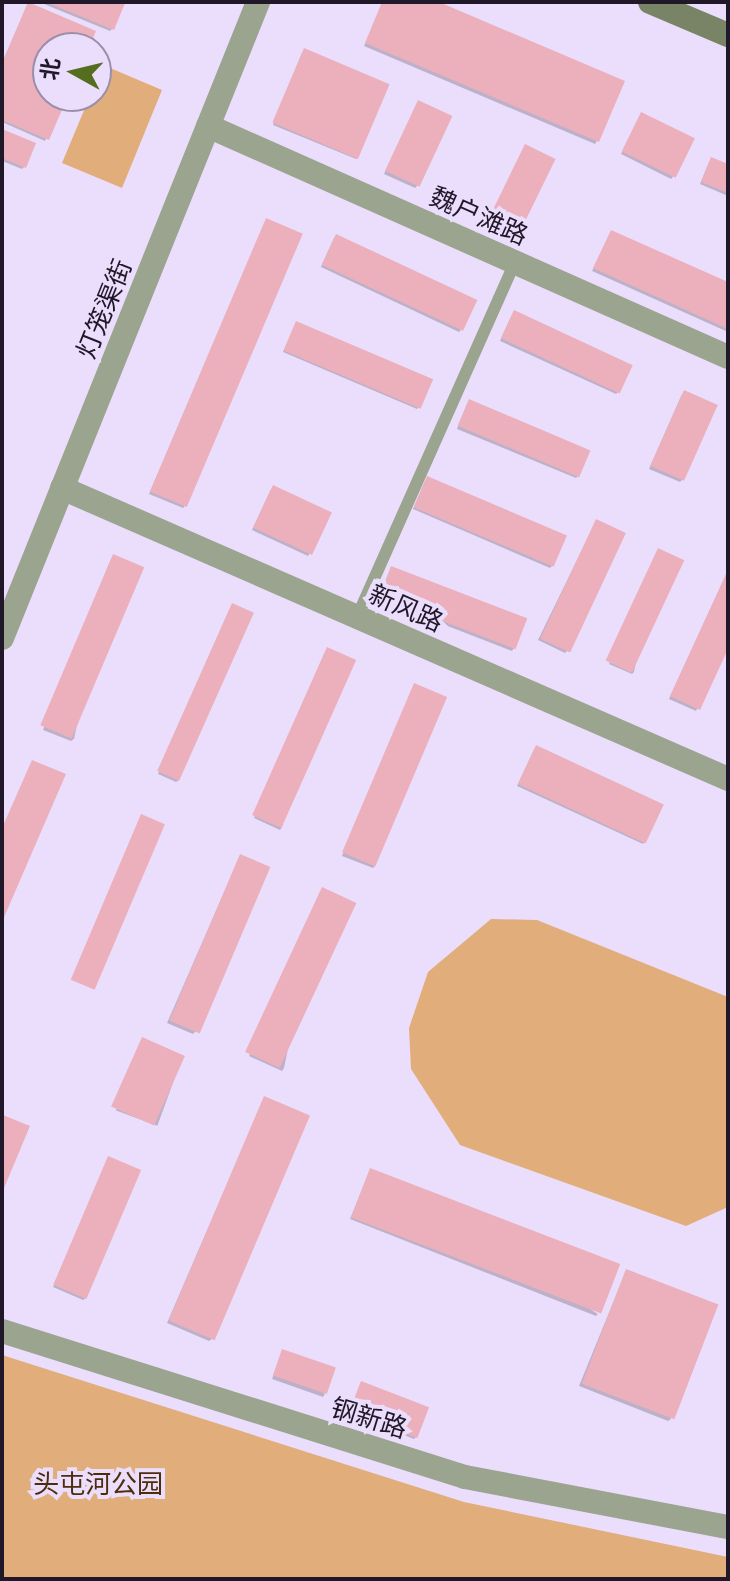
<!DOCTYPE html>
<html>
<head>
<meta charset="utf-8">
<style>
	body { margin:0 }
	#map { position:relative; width:730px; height:1581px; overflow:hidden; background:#ebdefc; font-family:Ubuntu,"Noto Sans SC",sans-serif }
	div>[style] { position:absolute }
	.green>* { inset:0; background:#e1ad7a }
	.shadow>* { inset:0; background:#0003; transform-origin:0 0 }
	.building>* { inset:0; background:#ebb0bc; transform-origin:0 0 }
	.lane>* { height:12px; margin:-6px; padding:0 6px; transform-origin:6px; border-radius:6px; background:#9ba48e }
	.street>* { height:24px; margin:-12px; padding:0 12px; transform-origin:12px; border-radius:12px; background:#9ba48e }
	.secondary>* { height:24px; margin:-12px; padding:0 12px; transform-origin:12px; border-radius:12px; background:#788465 }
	span { translate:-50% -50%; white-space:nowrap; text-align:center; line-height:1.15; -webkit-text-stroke:8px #ebdefc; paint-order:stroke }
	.street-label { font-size:26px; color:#201829 }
	.park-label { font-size:26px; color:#4d2d09 }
	.frame { position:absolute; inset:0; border:4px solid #201829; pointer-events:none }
	.north { position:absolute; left:32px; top:32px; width:80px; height:80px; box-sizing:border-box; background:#ebdefc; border:2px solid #9a8fa8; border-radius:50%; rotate:278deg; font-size:22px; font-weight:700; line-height:32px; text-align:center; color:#201829 }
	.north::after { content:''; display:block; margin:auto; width:28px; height:36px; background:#546d1e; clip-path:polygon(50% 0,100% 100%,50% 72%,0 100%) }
</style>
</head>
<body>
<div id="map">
	<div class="green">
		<i style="clip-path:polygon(103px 65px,162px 90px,122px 188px,62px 163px,90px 96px,96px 96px,96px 80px)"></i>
		<i style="clip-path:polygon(491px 919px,537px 920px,728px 997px,728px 1207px,686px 1226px,460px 1145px,411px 1069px,409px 1028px,428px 972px)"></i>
		<i style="clip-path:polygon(2px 1355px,464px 1502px,728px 1557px,728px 1579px,2px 1579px)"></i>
	</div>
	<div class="shadow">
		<i style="clip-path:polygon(39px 2px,117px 2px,112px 29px,110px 31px)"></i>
		<i style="clip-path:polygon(383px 2px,434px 2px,622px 82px,597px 141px,595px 144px,364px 46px)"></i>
		<i style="clip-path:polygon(27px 6px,87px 48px,48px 48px,48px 96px,66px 96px,45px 141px,2px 122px,2px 63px)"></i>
		<i style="clip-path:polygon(302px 53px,358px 157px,356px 159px,273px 125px)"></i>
		<i style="clip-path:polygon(417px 105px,417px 186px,415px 188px,384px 174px)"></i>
		<i style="clip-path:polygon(640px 116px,673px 177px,671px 179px,621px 154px)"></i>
		<i style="clip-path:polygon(2px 132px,24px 167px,22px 169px,2px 161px)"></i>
		<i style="clip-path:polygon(523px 149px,520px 232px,518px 234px,489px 220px)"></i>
		<i style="clip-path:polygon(709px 162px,728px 167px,728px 196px,700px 184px)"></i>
		<i style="clip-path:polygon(265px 223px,185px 506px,183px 508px,149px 494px)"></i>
		<i style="clip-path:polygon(611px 232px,728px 285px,728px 332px,592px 271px)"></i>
		<i style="clip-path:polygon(334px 238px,461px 330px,459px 332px,321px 267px)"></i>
		<i style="clip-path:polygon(512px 315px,618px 392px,616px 394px,500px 341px)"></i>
		<i style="clip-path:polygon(296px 324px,419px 407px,417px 409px,283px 352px)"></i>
		<i style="clip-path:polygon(682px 394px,682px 480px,680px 482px,649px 469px)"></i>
		<i style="clip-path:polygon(467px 404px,578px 476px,576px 478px,457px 429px)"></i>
		<i style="clip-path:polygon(425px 481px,553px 565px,550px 568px,413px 509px)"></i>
		<i style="clip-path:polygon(271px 489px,310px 553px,308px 556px,252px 530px)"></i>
		<i style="clip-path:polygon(596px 521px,567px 651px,565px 653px,538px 640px)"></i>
		<i style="clip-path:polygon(658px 551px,634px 672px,632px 674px,609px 664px)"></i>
		<i style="clip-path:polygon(111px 559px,74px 739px,71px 741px,43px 730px)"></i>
		<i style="clip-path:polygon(391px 568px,514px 648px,512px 651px,378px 599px)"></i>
		<i style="clip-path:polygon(728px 570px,728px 644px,696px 711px,669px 699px)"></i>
		<i style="clip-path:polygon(230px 608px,179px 780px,176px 782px,158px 774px)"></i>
		<i style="clip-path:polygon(325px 652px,282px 827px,280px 830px,254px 818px)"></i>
		<i style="clip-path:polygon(414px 685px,375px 866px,373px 868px,342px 856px)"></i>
		<i style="clip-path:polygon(534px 750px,645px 841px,643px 844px,517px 786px)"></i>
		<i style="clip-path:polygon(240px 856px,195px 1032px,193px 1034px,167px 1023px)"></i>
		<i style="clip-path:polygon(320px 892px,284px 1068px,282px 1071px,249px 1056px)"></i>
		<i style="left:141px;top:1042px;width:44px;height:73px;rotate:20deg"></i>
		<i style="clip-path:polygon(263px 1101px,212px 1339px,209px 1341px,167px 1323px)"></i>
		<i style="clip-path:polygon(108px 1158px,86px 1298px,83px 1300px,53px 1287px)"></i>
		<i style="clip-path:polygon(370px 1170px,598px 1314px,596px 1316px,350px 1219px)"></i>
		<i style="clip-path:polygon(626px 1271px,671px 1419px,668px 1421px,579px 1386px)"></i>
		<i style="clip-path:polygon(281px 1354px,325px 1394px,323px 1397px,272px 1379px)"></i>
		<i style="clip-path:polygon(360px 1386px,416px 1437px,414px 1439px,349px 1414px)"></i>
	</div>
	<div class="building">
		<i style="clip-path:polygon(28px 2px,96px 31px,89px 48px,48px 48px,48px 96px,68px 96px,49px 140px,2px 120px,2px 63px)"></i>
		<i style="clip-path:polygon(46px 2px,122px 2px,125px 3px,114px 30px)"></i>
		<i style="clip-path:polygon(382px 2px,439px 2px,625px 81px,599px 142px,365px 43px)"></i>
		<i style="left:304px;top:48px;width:93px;height:81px;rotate:23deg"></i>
		<i style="left:418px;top:100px;width:38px;height:78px;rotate:25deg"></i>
		<i style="left:641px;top:112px;width:60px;height:44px;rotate:26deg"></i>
		<i style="clip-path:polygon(2px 129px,36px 143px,26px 168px,2px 158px)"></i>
		<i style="left:525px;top:144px;width:34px;height:82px;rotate:26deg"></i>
		<i style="clip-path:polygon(711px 157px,728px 164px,728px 193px,701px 182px)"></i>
		<i style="left:266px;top:218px;width:40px;height:297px;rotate:23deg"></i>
		<i style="clip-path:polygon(611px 230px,728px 282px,728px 329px,593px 268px)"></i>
		<i style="left:336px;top:234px;width:156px;height:34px;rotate:25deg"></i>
		<i style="left:514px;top:310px;width:131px;height:31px;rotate:25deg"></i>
		<i style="left:296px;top:321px;width:149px;height:32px;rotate:23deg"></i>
		<i style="left:684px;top:390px;width:37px;height:83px;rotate:24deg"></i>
		<i style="left:469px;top:399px;width:132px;height:29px;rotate:23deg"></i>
		<i style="left:427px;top:476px;width:152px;height:34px;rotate:23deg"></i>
		<i style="left:273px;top:485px;width:65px;height:47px;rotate:25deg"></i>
		<i style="left:596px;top:519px;width:33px;height:132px;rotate:25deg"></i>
		<i style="left:658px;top:548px;width:29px;height:124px;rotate:25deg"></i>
		<i style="left:113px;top:554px;width:34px;height:186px;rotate:23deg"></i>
		<i style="left:391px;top:566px;width:146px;height:33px;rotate:21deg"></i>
		<i style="clip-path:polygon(728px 570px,728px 649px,700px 710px,670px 696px)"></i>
		<i style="left:232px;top:603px;width:24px;height:184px;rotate:24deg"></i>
		<i style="left:327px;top:647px;width:32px;height:184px;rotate:24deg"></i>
		<i style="left:414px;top:683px;width:36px;height:184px;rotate:23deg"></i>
		<i style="left:536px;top:745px;width:141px;height:43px;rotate:25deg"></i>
		<i style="clip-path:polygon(32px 760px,66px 774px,2px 922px,2px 828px)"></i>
		<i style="left:141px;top:814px;width:26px;height:180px;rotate:23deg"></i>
		<i style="left:240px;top:854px;width:33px;height:181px;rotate:23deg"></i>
		<i style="left:322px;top:887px;width:38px;height:182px;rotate:25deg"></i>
		<i style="left:142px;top:1037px;width:47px;height:76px;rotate:24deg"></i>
		<i style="left:264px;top:1096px;width:50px;height:244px;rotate:23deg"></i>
		<i style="clip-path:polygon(3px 1115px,30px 1126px,2px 1193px,2px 1118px)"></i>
		<i style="left:108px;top:1156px;width:36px;height:140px;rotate:23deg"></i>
		<i style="left:370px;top:1168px;width:268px;height:53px;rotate:21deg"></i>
		<i style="left:626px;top:1269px;width:99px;height:123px;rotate:21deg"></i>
		<i style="left:282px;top:1349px;width:57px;height:28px;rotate:19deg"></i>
		<i style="left:361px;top:1381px;width:73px;height:33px;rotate:21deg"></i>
	</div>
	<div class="lane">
		<i style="left:357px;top:617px;width:389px;rotate:-66deg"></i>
	</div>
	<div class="street">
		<i style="left:208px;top:126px;width:569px;rotate:23.95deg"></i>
		<i style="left:62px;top:488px;width:727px;rotate:23.6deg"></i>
		<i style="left:2px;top:638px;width:686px;rotate:-68.07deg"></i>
		<i style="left:2px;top:1331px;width:485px;rotate:17.5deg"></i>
		<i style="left:465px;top:1477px;width:268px;rotate:10.8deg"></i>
	</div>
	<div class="secondary">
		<i style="left:650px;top:2px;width:85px;rotate:22.9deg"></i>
	</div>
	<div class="street-label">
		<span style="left:479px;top:216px;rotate:24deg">魏户滩路</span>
		<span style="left:104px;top:309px;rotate:-68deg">灯笼渠街</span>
		<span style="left:406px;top:608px;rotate:24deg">新风路</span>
		<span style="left:369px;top:1418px;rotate:17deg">钢新路</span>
	</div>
	<div class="park-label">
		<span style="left:98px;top:1484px">头屯河公园</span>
	</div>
	<div class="frame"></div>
	<div class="north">北</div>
</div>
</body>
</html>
